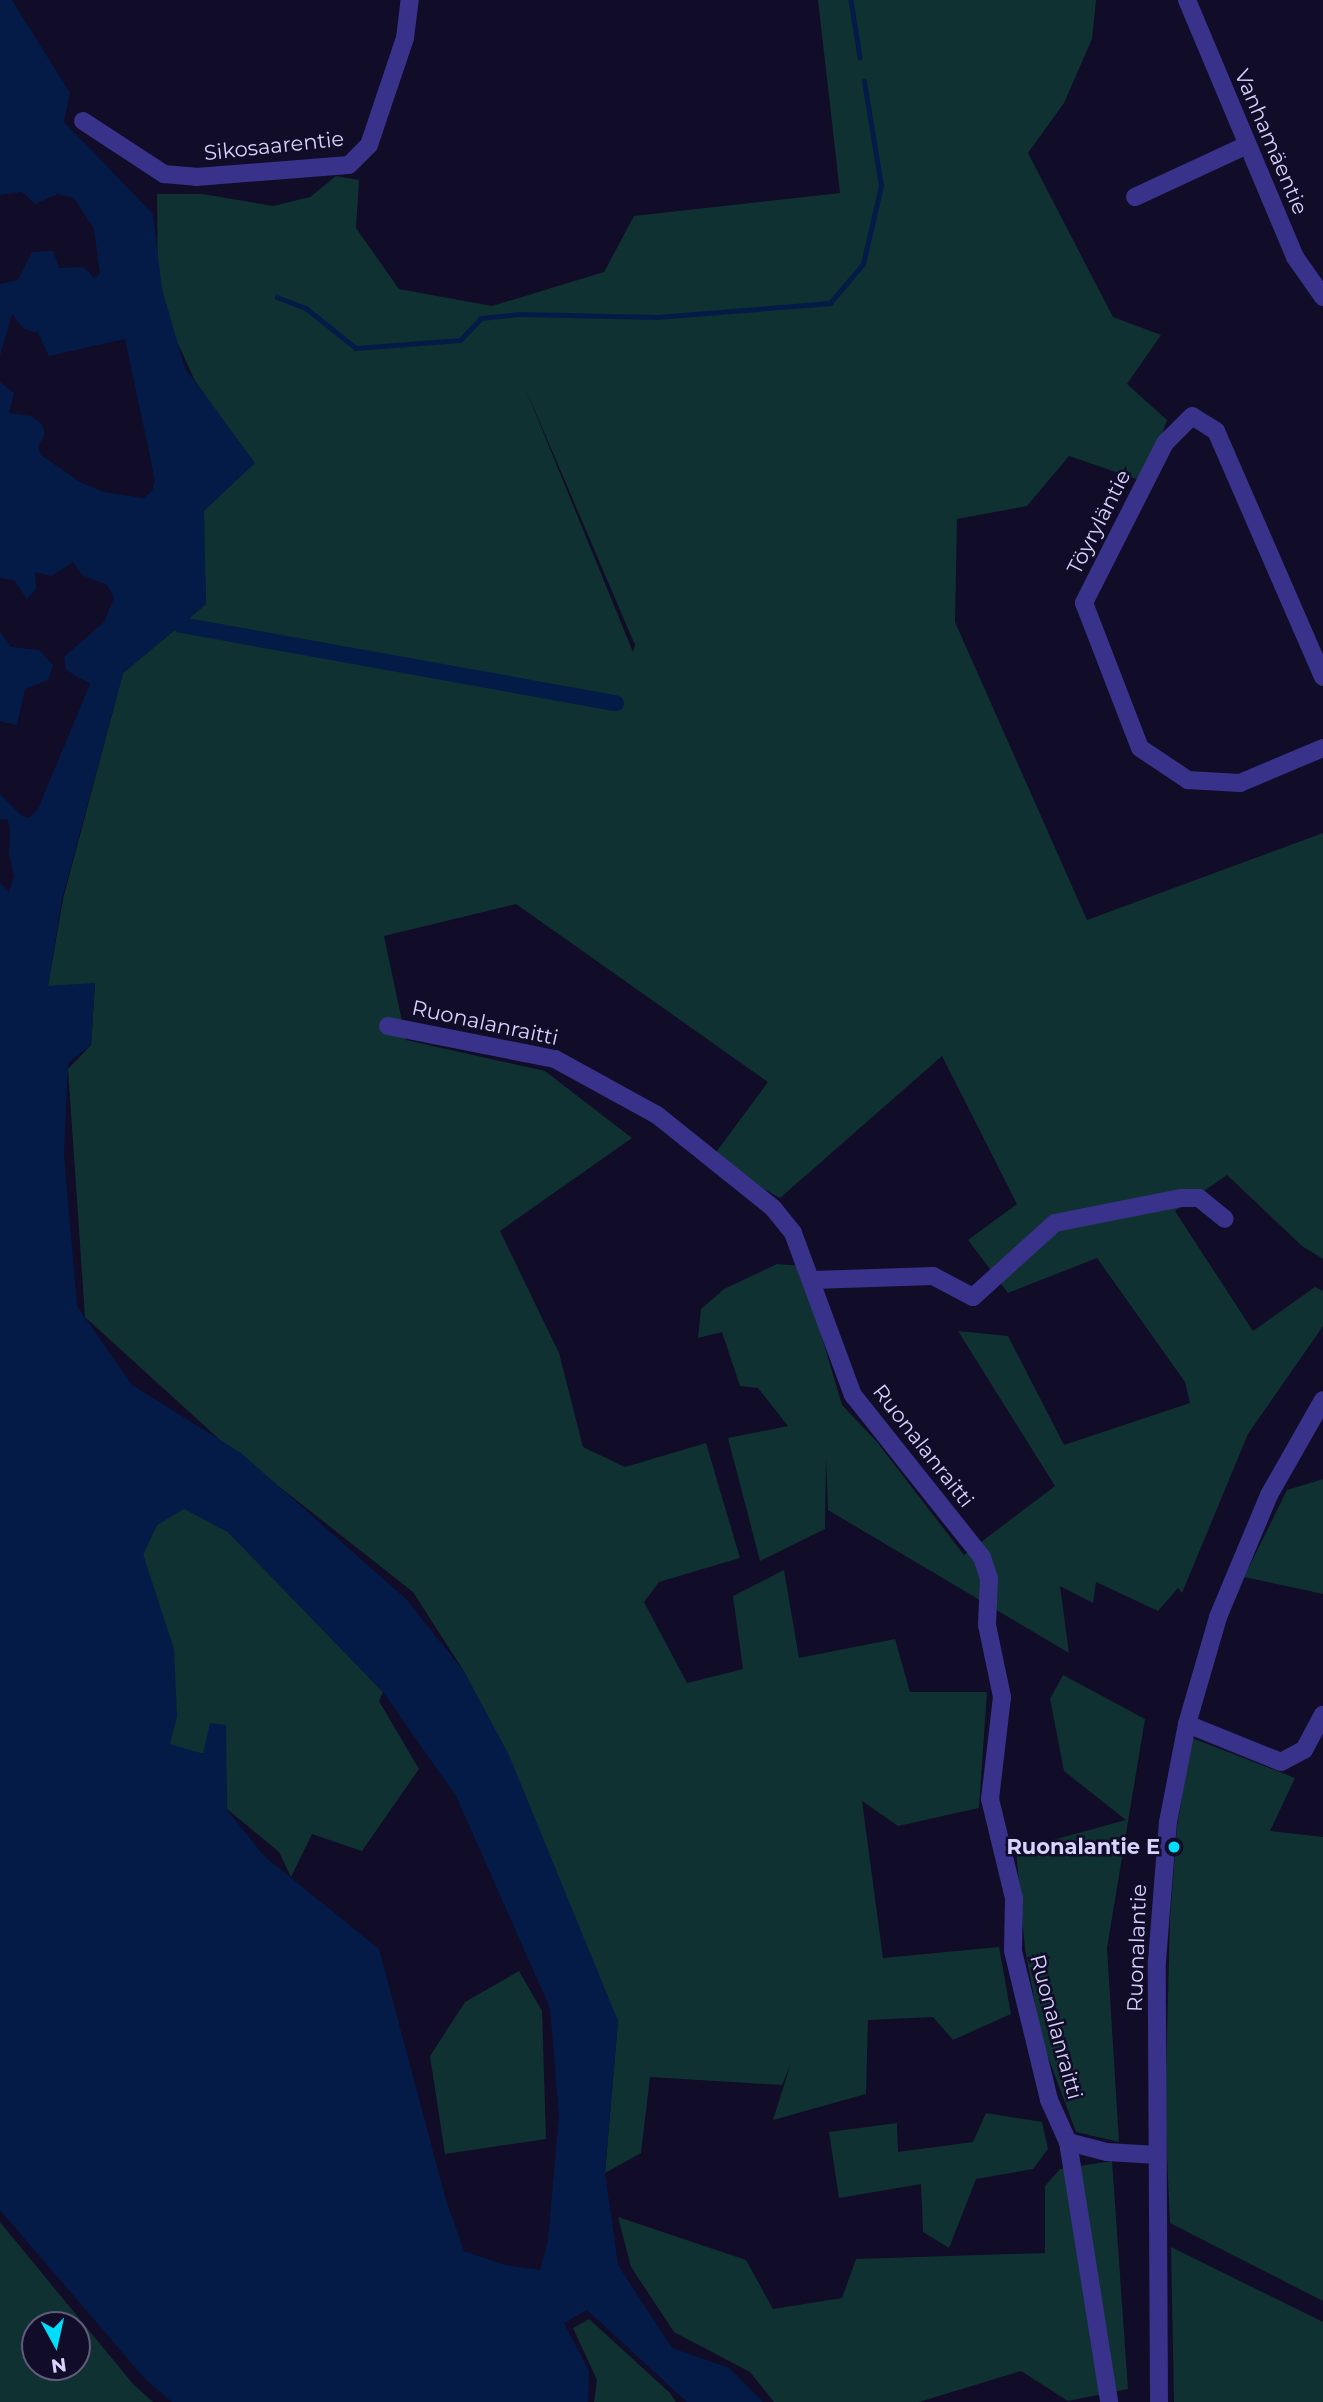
<!DOCTYPE html>
<html>
<head>
<meta charset="utf-8">
<style>
	body { margin:0 }
	#map { position:relative; width:1323px; height:2402px; overflow:hidden; background:#110c27; font-family:Montserrat,sans-serif }
	div>[style] { position:absolute }
	.green>* { inset:0; background:#0f3131 }
	.water>* { inset:0; background:#041b48 }
	.stream>* { height:4.5px; margin:-2.25px; padding:0 2.25px; transform-origin:2.25px; border-radius:2.25px; background:#041b48 }
	.canal>* { height:16px; margin:-8px; padding:0 8px; transform-origin:8px; border-radius:8px; background:#041b48 }
	.minor>* { height:18px; margin:-9px; padding:0 9px; transform-origin:9px; border-radius:9px; background:#38328b }
	.dots>* { width:19px; height:19px; translate:-50% -50%; box-sizing:border-box; border:4px solid #110c27; border-radius:50% }
	span { translate:-50% -50%; white-space:nowrap; text-align:center; line-height:1.15; -webkit-text-stroke:5px #110c27; paint-order:stroke }
	.street-label { font-size:21px; color:#d8d2ff }
	.poi-label { font-size:21px; color:#d8d2ff; font-weight:700 }
	.right { translate:-100% -50%; text-align:right }
	.north { position:absolute; left:21px; top:2311px; width:70px; height:70px; box-sizing:border-box; background:#110c27; border:2px solid #615b7d; border-radius:50%; rotate:172deg; font-size:19px; font-weight:700; line-height:28px; text-align:center; color:#d8d2ff }
	.north::after { content:''; display:block; margin:auto; width:24px; height:32px; background:#00defd; clip-path:polygon(50% 0,100% 100%,50% 72%,0 100%) }
</style>
</head>
<body>
<div id="map">
	<div class="green">
		<i style="clip-path:polygon(evenodd,818px 0,1096px 0,1092px 39px,1064px 103px,1028px 153px,1113px 317px,1161px 335px,1127px 384px,1167px 420px,1145px 482px,1069px 456px,1027px 506px,957px 519px,955px 622px,1087px 920px,1323px 833px,1323px 1259px,1302px 1246px,1227px 1175px,1175px 1211px,1253px 1331px,1315px 1287px,1323px 1291px,1323px 1326px,1248px 1434px,1182px 1593px,1178px 1588px,1158px 1611px,1096px 1582px,1093px 1603px,1060px 1586px,1069px 1653px,828px 1510px,826px 1458px,825px 1529px,760px 1561px,728px 1438px,788px 1426px,758px 1388px,740px 1386px,722px 1332px,698px 1338px,701px 1309px,724px 1289px,777px 1264px,801px 1266px,842px 1405px,877px 1442px,964px 1555px,1055px 1486px,958px 1331px,1008px 1336px,1064px 1445px,1190px 1403px,1185px 1382px,1097px 1258px,1008px 1293px,968px 1240px,1017px 1204px,942px 1056px,780px 1198px,711px 1159px,768px 1082px,516px 904px,384px 936px,406px 1040px,545px 1071px,632px 1138px,500px 1231px,559px 1353px,583px 1447px,625px 1467px,706px 1443px,740px 1558px,659px 1582px,644px 1602px,687px 1683px,743px 1669px,733px 1596px,784px 1570px,799px 1658px,895px 1639px,910px 1692px,987px 1692px,979px 1808px,898px 1826px,862px 1801px,883px 1958px,999px 1947px,1011px 2014px,953px 2040px,933px 2017px,868px 2020px,866px 2094px,773px 2120px,790px 2066px,782px 2085px,650px 2077px,641px 2153px,605px 2173px,618px 2021px,465px 1673px,413px 1592px,220px 1440px,85px 1317px,68px 1069px,91px 1045px,95px 984px,48px 986px,63px 899px,123px 673px,206px 604px,203px 511px,254px 463px,195px 381px,158px 300px,157px 194px,203px 194px,273px 206px,310px 197px,336px 176px,359px 180px,356px 228px,399px 289px,492px 306px,604px 272px,634px 216px,840px 193px,818px 0,524px 385px,635px 645px,633px 652px,524px 385px)"></i>
		<i style="clip-path:polygon(1323px 1479px,1323px 1594px,1244px 1577px,1287px 1490px)"></i>
		<i style="clip-path:polygon(184px 1508px,228px 1532px,383px 1692px,379px 1701px,419px 1769px,362px 1851px,312px 1834px,291px 1877px,279px 1852px,227px 1809px,225px 1725px,204px 1754px,169px 1745px,177px 1716px,143px 1554px,157px 1525px)"></i>
		<i style="clip-path:polygon(1063px 1675px,1145px 1719px,1107px 1948px,1119px 2142px,1076px 2132px,1042px 2041px,1025px 1949px,1016px 1850px,1126px 1820px,1064px 1771px,1050px 1699px)"></i>
		<i style="clip-path:polygon(1192px 1738px,1295px 1778px,1270px 1831px,1323px 1837px,1323px 2301px,1170px 2223px,1165px 2112px,1170px 1918px,1177px 1827px)"></i>
		<i style="clip-path:polygon(519px 1971px,542px 2011px,546px 2139px,445px 2154px,430px 2056px,465px 2002px)"></i>
		<i style="clip-path:polygon(986px 2113px,1042px 2122px,1048px 2149px,1033px 2169px,976px 2179px,949px 2248px,923px 2232px,921px 2184px,839px 2198px,829px 2132px,897px 2123px,898px 2152px,973px 2142px)"></i>
		<i style="clip-path:polygon(1112px 2161px,1128px 2389px,1068px 2401px,1021px 2371px,919px 2402px,774px 2402px,750px 2372px,674px 2332px,631px 2267px,618px 2217px,746px 2260px,773px 2309px,842px 2298px,856px 2259px,1045px 2253px,1045px 2186px,1060px 2169px)"></i>
		<i style="clip-path:polygon(evenodd,0 2222px,133px 2384px,153px 2402px,0 2402px,0 2222px,35px 2325px,77px 2325px,77px 2367px,35px 2367px,35px 2325px)"></i>
		<i style="clip-path:polygon(1171px 2247px,1323px 2322px,1323px 2402px,1174px 2402px)"></i>
		<i style="clip-path:polygon(589px 2319px,670px 2393px,676px 2402px,594px 2402px,597px 2380px,573px 2328px)"></i>
	</div>
	<div class="water">
		<i style="clip-path:polygon(evenodd,0 0,12px 0,70px 93px,64px 122px,153px 214px,162px 289px,185px 368px,255px 463px,204px 511px,206px 604px,123px 673px,62px 899px,48px 986px,95px 983px,91px 1045px,68px 1063px,64px 1155px,77px 1306px,132px 1385px,241px 1453px,406px 1599px,465px 1673px,509px 1755px,618px 2021px,605px 2173px,618px 2265px,672px 2348px,729px 2368px,763px 2402px,687px 2402px,587px 2310px,564px 2323px,589px 2371px,588px 2402px,172px 2402px,146px 2380px,0 2210px,0 883px,9px 892px,14px 876px,9px 854px,10px 827px,7px 819px,0 819px,0 794px,22px 816px,29px 818px,38px 809px,90px 684px,66px 670px,64px 657px,104px 622px,114px 598px,107px 585px,82px 575px,73px 562px,51px 576px,35px 572px,36px 589px,27px 599px,14px 580px,0 578px,0 382px,14px 393px,9px 413px,31px 416px,42px 424px,45px 434px,38px 447px,41px 455px,80px 482px,104px 492px,144px 498px,152px 491px,155px 480px,125px 339px,49px 356px,38px 333px,24px 329px,12px 314px,0 356px,0 284px,18px 280px,32px 252px,53px 251px,59px 268px,84px 267px,94px 278px,100px 274px,94px 229px,74px 198px,58px 194px,35px 204px,22px 192px,0 195px,0 0,184px 1509px,228px 1532px,383px 1692px,456px 1796px,550px 2008px,559px 2116px,548px 2240px,540px 2270px,505px 2265px,464px 2251px,446px 2200px,379px 1949px,264px 1856px,227px 1810px,226px 1725px,210px 1723px,203px 1754px,170px 1744px,177px 1716px,174px 1649px,143px 1554px,157px 1525px,184px 1509px)"></i>
		<i style="clip-path:polygon(0 631px,11px 647px,39px 650px,53px 665px,48px 680px,25px 689px,17px 725px,0 721px)"></i>
	</div>
	<div class="stream">
		<i style="left:851px;top:0;width:58px;rotate:81deg"></i>
		<i style="left:277px;top:297px;width:31px;rotate:21deg"></i>
		<i style="left:306px;top:308px;width:64px;rotate:38.7deg"></i>
		<i style="left:356px;top:348px;width:104px;rotate:-4.4deg"></i>
		<i style="left:460px;top:340px;width:30px;rotate:-46deg"></i>
		<i style="left:481px;top:318px;width:39px;rotate:-6deg"></i>
		<i style="left:520px;top:314px;width:137px;rotate:1.3deg"></i>
		<i style="left:657px;top:317px;width:174px;rotate:-4.6deg"></i>
		<i style="left:830px;top:303px;width:51px;rotate:-49.8deg"></i>
		<i style="left:863px;top:264px;width:80px;rotate:-77deg"></i>
		<i style="left:881px;top:186px;width:106px;rotate:-99.2deg"></i>
	</div>
	<div class="canal">
		<i style="left:181px;top:625px;width:442px;rotate:10.2deg"></i>
	</div>
	<div class="minor">
		<i style="left:1187px;top:0;width:279px;rotate:67.2deg"></i>
		<i style="left:1295px;top:257px;width:49px;rotate:55deg"></i>
		<i style="left:83px;top:121px;width:97px;rotate:33.2deg"></i>
		<i style="left:164px;top:174px;width:32px;rotate:5deg"></i>
		<i style="left:196px;top:177px;width:153px;rotate:-4.5deg"></i>
		<i style="left:349px;top:165px;width:28px;rotate:-45deg"></i>
		<i style="left:369px;top:145px;width:113px;rotate:-71.4deg"></i>
		<i style="left:405px;top:38px;width:38px;rotate:-83deg"></i>
		<i style="left:1135px;top:197px;width:123px;rotate:-24.9deg"></i>
		<i style="left:1323px;top:677px;width:268px;rotate:-113.5deg"></i>
		<i style="left:1216px;top:431px;width:28px;rotate:-148deg"></i>
		<i style="left:1192px;top:416px;width:38px;rotate:135deg"></i>
		<i style="left:1165px;top:443px;width:179px;rotate:116.9deg"></i>
		<i style="left:1084px;top:603px;width:155px;rotate:68.9deg"></i>
		<i style="left:1140px;top:748px;width:58px;rotate:33.7deg"></i>
		<i style="left:1188px;top:780px;width:52px;rotate:3.3deg"></i>
		<i style="left:1240px;top:783px;width:90px;rotate:-22.9deg"></i>
		<i style="left:388px;top:1026px;width:170px;rotate:11.2deg"></i>
		<i style="left:555px;top:1059px;width:116px;rotate:28.8deg"></i>
		<i style="left:657px;top:1115px;width:149px;rotate:38.7deg"></i>
		<i style="left:773px;top:1208px;width:32px;rotate:51deg"></i>
		<i style="left:793px;top:1233px;width:173px;rotate:69.7deg"></i>
		<i style="left:853px;top:1395px;width:207px;rotate:51.5deg"></i>
		<i style="left:982px;top:1557px;width:23px;rotate:72deg"></i>
		<i style="left:989px;top:1579px;width:46px;rotate:92.5deg"></i>
		<i style="left:987px;top:1625px;width:74px;rotate:78.2deg"></i>
		<i style="left:1002px;top:1697px;width:103px;rotate:96.7deg"></i>
		<i style="left:990px;top:1799px;width:102px;rotate:76.4deg"></i>
		<i style="left:1014px;top:1898px;width:53px;rotate:91.1deg"></i>
		<i style="left:1013px;top:1951px;width:153px;rotate:76.4deg"></i>
		<i style="left:1049px;top:2100px;width:46px;rotate:65.7deg"></i>
		<i style="left:1068px;top:2142px;width:40px;rotate:14.4deg"></i>
		<i style="left:1107px;top:2152px;width:50px;rotate:3.4deg"></i>
		<i style="left:813px;top:1280px;width:120px;rotate:-1.9deg"></i>
		<i style="left:933px;top:1276px;width:45px;rotate:27.7deg"></i>
		<i style="left:973px;top:1297px;width:110px;rotate:-42.1deg"></i>
		<i style="left:1055px;top:1223px;width:128px;rotate:-11.2deg"></i>
		<i style="left:1181px;top:1198px;width:18px"></i>
		<i style="left:1199px;top:1198px;width:33px;rotate:39deg"></i>
		<i style="left:1187px;top:1724px;width:101px;rotate:22deg"></i>
		<i style="left:1281px;top:1762px;width:26px;rotate:-28deg"></i>
		<i style="left:1304px;top:1750px;width:40px;rotate:-62deg"></i>
		<i style="left:1068px;top:2142px;width:263px;rotate:81deg"></i>
		<i style="left:1159px;top:2402px;width:441px;rotate:-90.3deg"></i>
		<i style="left:1157px;top:1961px;width:139px;rotate:-85.5deg"></i>
		<i style="left:1168px;top:1822px;width:100px;rotate:-79deg"></i>
		<i style="left:1187px;top:1724px;width:111px;rotate:-73.8deg"></i>
		<i style="left:1218px;top:1617px;width:132px;rotate:-67.3deg"></i>
		<i style="left:1269px;top:1495px;width:109px;rotate:-60.4deg"></i>
	</div>
	<div class="dots">
		<i style="left:1174px;top:1847px;background:#00defd"></i>
	</div>
	<div class="street-label">
		<span style="left:1271px;top:142px;rotate:67deg">Vanhamäentie</span>
		<span style="left:274px;top:146px;rotate:-6deg">Sikosaarentie</span>
		<span style="left:1099px;top:522px;rotate:-63deg">Töyryläntie</span>
		<span style="left:485px;top:1023px;rotate:12deg">Ruonalanraitti</span>
		<span style="left:923px;top:1446px;rotate:52deg">Ruonalanraitti</span>
		<span style="left:1137px;top:1948px;rotate:-88deg">Ruonalantie</span>
		<span style="left:1056px;top:2027px;rotate:75deg">Ruonalanraitti</span>
	</div>
	<div class="poi-label">
		<span class="right" style="left:1160px;top:1847px">Ruonalantie E</span>
	</div>
	<div class="north">N</div>
</div>
</body>
</html>
